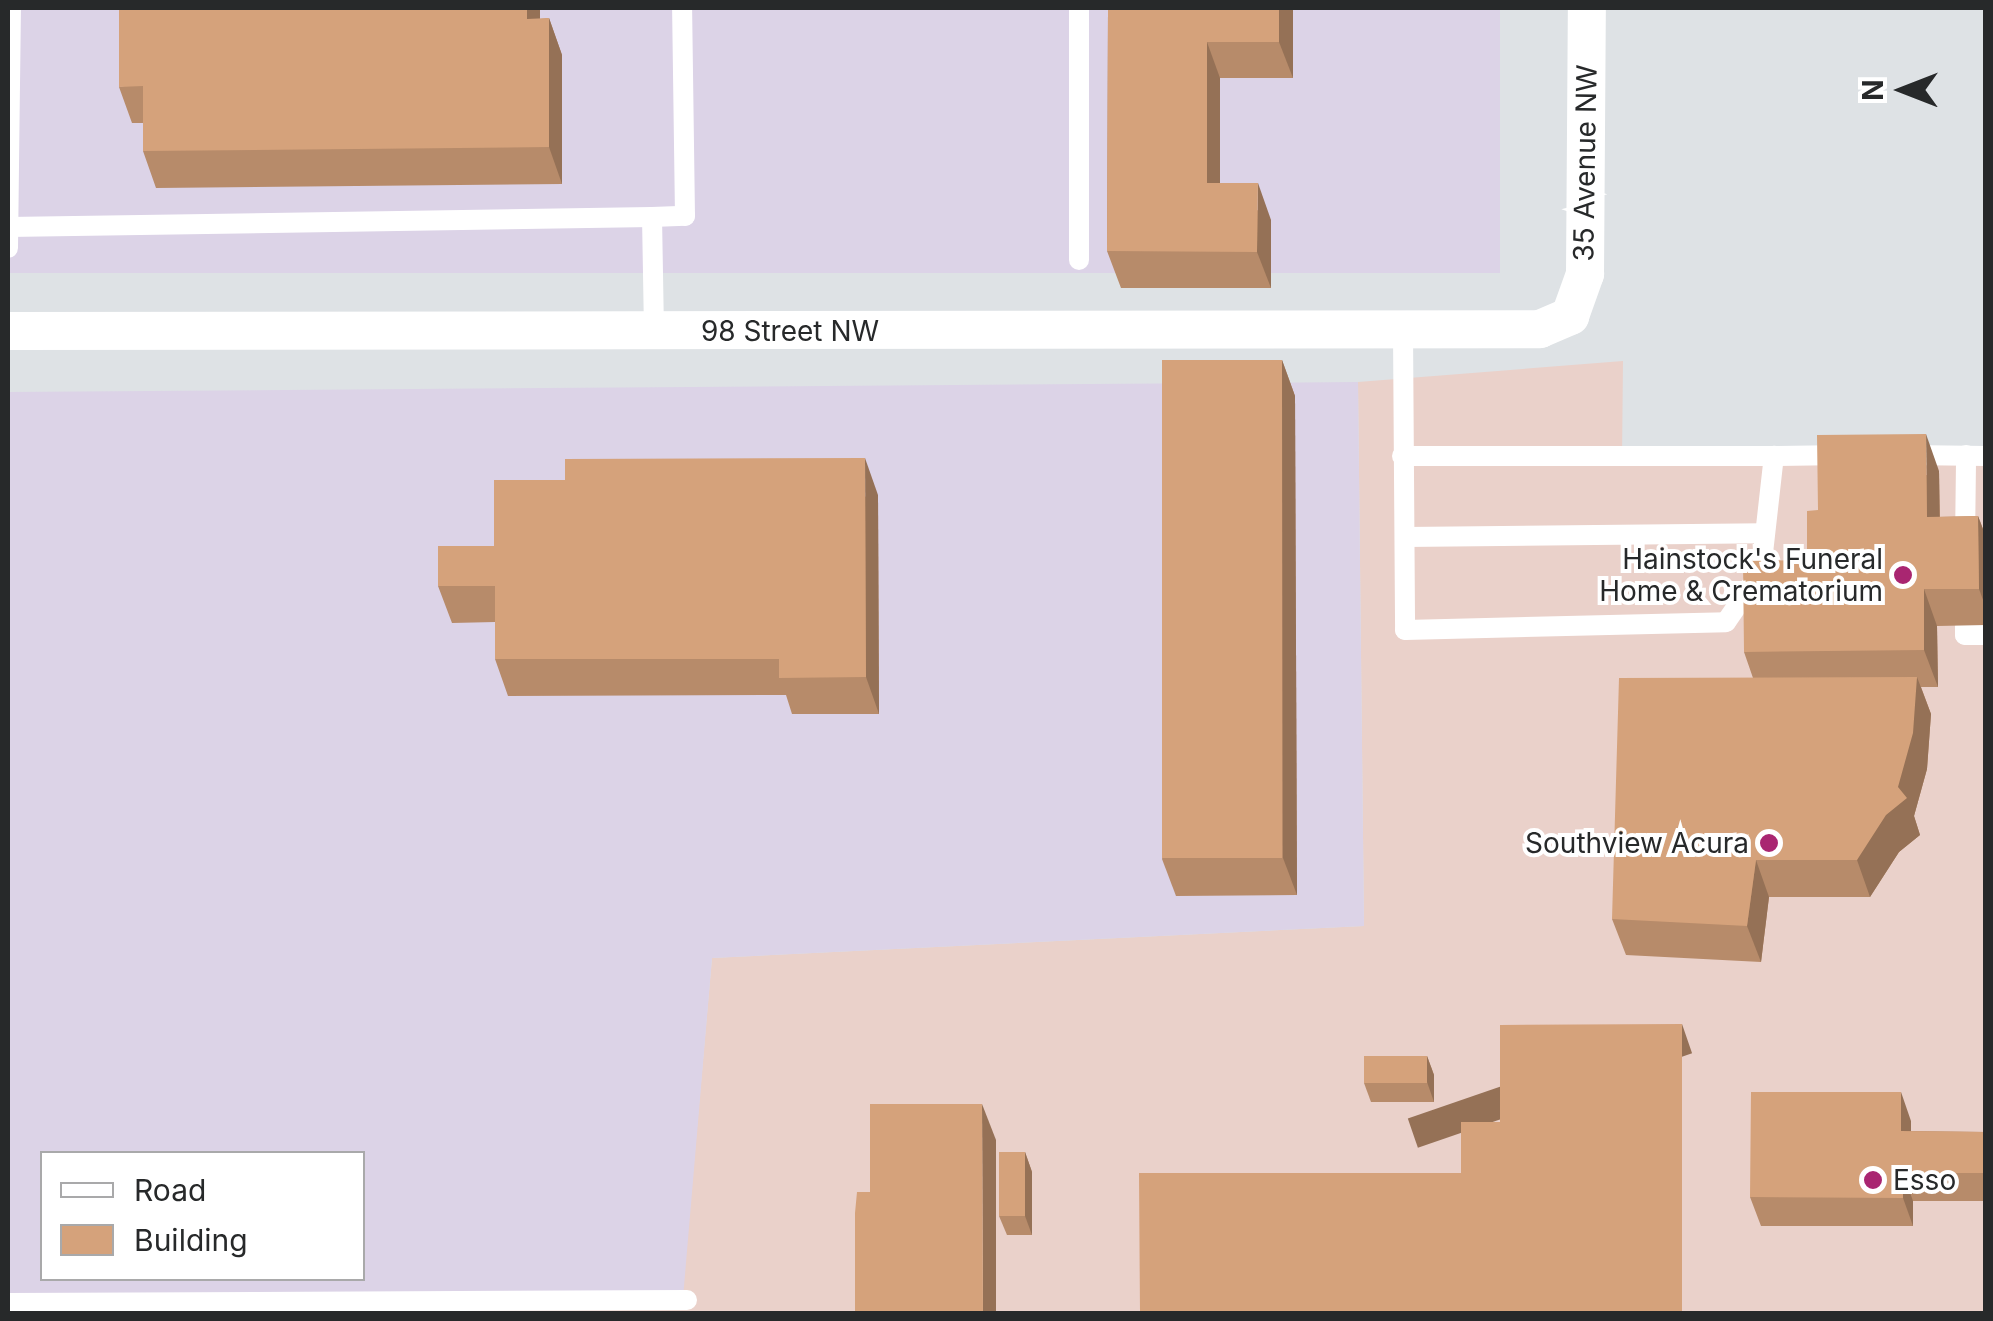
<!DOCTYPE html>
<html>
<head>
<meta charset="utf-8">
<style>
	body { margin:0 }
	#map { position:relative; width:1993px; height:1321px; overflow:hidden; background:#dee2e5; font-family:Inter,sans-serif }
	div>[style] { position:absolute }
	.commercial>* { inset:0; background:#ead1ca }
	.industrial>* { inset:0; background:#dcd3e7; transform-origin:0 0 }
	.service>* { height:20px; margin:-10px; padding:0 10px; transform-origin:10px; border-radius:10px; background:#fff }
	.minor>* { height:38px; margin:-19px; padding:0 19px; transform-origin:19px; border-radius:19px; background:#fff }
	.wall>* { inset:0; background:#b78b6a }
	.shaded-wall>* { inset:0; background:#957156; transform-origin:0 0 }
	.building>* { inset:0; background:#d5a27b; transform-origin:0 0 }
	.dots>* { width:28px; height:28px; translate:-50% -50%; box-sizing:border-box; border:5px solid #fff; border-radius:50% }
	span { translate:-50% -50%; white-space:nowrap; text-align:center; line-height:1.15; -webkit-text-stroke:8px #fff; paint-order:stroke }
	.street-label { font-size:28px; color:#27292a }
	.poi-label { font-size:28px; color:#27292a }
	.right { translate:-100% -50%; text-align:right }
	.left { translate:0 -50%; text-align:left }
	.frame { position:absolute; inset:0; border:10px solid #27292a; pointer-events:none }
	.legend { position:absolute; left:40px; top:1151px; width:325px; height:130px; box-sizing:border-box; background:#fff; border:2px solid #a9a9aa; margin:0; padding:12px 18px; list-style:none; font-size:30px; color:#27292a }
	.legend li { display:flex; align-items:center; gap:20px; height:50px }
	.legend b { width:50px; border:2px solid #a9a9aa }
	.north { position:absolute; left:1853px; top:40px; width:100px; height:100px; -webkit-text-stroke:8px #fff; paint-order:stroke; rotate:270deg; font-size:28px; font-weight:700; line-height:40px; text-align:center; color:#27292a }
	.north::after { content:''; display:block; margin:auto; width:35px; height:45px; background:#27292a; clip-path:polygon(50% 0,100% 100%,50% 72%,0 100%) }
</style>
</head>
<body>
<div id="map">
	<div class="commercial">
		<i style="clip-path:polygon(1623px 361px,1622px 460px,1985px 448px,1985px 1313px,8px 1314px,8px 1302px,682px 1298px,712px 958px,1364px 926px,1358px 382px)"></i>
	</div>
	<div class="industrial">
		<i style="left:8px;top:8px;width:1492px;height:265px"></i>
		<i style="clip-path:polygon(evenodd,1358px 382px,1364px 926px,712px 958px,683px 1298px,8px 1302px,8px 392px,1358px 382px,42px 1154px,362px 1154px,362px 1278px,42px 1278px,42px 1154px)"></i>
	</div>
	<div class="service">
		<i style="left:1079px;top:8px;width:252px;rotate:90deg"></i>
		<i style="left:8px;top:227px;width:644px;rotate:-0.89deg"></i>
		<i style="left:8px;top:248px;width:240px;rotate:-89.3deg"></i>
		<i style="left:654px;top:331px;width:114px;rotate:-91deg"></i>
		<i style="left:652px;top:217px;width:33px;rotate:-2deg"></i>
		<i style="left:685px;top:216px;width:208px;rotate:-90.8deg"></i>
		<i style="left:1403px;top:331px;width:299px;rotate:89.6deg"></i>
		<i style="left:1405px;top:630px;width:321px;rotate:-1.4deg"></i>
		<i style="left:1726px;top:622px;width:62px;rotate:-55.5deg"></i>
		<i style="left:1761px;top:571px;width:116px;rotate:-83.6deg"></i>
		<i style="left:1774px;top:456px;width:70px;rotate:-0.8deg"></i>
		<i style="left:1908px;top:455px;width:78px;rotate:0.7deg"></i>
		<i style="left:1402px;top:456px;width:372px"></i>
		<i style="left:1405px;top:537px;width:358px;rotate:-0.6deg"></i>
		<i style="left:1965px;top:543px;width:88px;rotate:-89.3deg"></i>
		<i style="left:1965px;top:626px;width:9px;rotate:90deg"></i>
		<i style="left:1965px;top:635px;width:21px"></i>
		<i style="left:8px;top:1303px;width:679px;rotate:-0.25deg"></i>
	</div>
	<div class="minor">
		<i style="left:8px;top:331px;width:1532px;rotate:-0.07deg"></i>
		<i style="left:1540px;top:329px;width:33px;rotate:-23deg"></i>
		<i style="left:1570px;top:316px;width:45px;rotate:-70.3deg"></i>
		<i style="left:1585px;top:274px;width:266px;rotate:-89.6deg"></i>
	</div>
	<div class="wall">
		<i style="clip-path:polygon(540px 8px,540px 19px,549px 18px,562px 55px,562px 184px,156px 188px,143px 151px,143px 123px,132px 123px,119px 87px)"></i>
		<i style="clip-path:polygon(1108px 8px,1293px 8px,1293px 78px,1220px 78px,1220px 183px,1271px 220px,1271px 288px,1121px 288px,1107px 251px)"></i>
		<i style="clip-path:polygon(1282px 360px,1295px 396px,1297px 895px,1176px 896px,1162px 859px)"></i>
		<i style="clip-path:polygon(1939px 471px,1940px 517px,1978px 516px,1986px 537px,1986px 625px,1937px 626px,1938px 687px,1921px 687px,1931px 714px,1927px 769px,1914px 816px,1920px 835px,1899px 852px,1870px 897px,1769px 897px,1761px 962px,1626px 955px,1612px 919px,1753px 678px,1744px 652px,1807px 560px,1818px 510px)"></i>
		<i style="clip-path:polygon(878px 495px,879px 714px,792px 714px,786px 695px,508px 696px,495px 659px,495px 622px,452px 623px,438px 586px,494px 546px)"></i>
		<i style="clip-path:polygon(1427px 1056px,1434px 1075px,1434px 1102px,1371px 1102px,1364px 1083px)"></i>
		<i style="clip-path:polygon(1911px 1121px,1911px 1131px,1986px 1132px,1986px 1201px,1913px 1201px,1913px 1226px,1761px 1226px,1750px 1197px)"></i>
		<i style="clip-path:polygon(1025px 1152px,1032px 1172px,1032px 1235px,1007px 1235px,999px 1216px)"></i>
	</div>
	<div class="shaded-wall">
		<i style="clip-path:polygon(527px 8px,540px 8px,540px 55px,527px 19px)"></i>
		<i style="clip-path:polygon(1279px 8px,1293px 8px,1293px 78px,1279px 42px)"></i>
		<i style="clip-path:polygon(549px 18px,562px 55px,562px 184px,549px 147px)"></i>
		<i style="clip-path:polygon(1207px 42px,1220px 78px,1220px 220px,1207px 183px)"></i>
		<i style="clip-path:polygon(1258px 183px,1271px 220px,1271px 288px,1257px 252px)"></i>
		<i style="clip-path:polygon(1282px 360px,1295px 396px,1297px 895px,1283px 858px)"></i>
		<i style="clip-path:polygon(1926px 434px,1939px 471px,1940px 553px,1927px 517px)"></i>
		<i style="clip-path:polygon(865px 458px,878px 495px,879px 714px,866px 677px)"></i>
		<i style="clip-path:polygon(1978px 516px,1986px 537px,1986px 608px,1979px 589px)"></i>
		<i style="clip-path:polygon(1924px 589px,1937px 626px,1938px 687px,1924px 650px)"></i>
		<i style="clip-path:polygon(1917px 677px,1931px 714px,1927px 769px,1914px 816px,1920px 835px,1899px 852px,1870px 897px,1857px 860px)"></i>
		<i style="clip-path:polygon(1756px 860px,1769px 897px,1761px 962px,1747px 926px)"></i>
		<i style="left:1682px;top:1024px;width:31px;height:290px;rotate:71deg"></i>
		<i style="clip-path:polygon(1427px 1056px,1434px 1075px,1434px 1102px,1427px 1082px)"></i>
		<i style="clip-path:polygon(1901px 1092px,1911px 1121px,1911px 1160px,1901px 1131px)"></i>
		<i style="clip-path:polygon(982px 1104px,996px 1140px,996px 1314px,983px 1314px)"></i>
		<i style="clip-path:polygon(1025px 1152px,1032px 1172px,1032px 1235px,1025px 1216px)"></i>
		<i style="clip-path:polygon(1903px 1173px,1913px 1201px,1913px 1226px,1903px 1198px)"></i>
	</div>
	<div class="building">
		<i style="clip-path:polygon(119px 8px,527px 8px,527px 19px,549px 18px,549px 147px,143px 151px,143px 86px,119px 87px)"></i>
		<i style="clip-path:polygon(1108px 8px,1279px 8px,1279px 42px,1207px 42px,1207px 183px,1258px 183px,1257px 252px,1107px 251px)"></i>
		<i style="left:1282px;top:360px;width:498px;height:120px;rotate:90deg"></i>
		<i style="clip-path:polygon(1926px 434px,1927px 517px,1978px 516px,1979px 589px,1924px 589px,1924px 650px,1744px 652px,1743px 561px,1807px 560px,1807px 511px,1818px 510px,1817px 435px)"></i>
		<i style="clip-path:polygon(865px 458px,866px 677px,779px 678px,779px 659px,495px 659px,495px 586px,438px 586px,438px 546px,494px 546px,494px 480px,565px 480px,565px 459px)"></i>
		<i style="clip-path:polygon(1917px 677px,1913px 733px,1898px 787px,1907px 798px,1886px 815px,1857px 860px,1756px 860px,1747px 926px,1612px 919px,1619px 678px)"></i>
		<i style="clip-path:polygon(1682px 1024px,1682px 1314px,1140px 1314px,1139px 1173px,1461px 1173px,1461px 1122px,1500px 1122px,1500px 1025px)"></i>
		<i style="left:1364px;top:1056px;width:63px;height:27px"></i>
		<i style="clip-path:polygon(1751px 1092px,1901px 1092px,1901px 1131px,1986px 1132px,1986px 1173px,1903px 1173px,1903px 1198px,1750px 1197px)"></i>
		<i style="clip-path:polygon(870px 1104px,982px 1104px,983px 1314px,855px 1314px,855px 1213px,857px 1192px,870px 1192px)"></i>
		<i style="left:1025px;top:1152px;width:64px;height:26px;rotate:90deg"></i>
	</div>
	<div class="dots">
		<i style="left:1903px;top:575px;background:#a92671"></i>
		<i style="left:1769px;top:843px;background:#a92671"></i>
		<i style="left:1873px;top:1180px;background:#a92671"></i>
	</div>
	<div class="street-label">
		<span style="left:1585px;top:163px;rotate:-89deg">35 Avenue NW</span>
		<span style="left:790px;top:331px">98 Street NW</span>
	</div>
	<div class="poi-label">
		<span class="right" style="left:1883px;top:575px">Hainstock's Funeral<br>Home &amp; Crematorium</span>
		<span class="right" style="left:1749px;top:843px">Southview Acura</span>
		<span class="left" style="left:1893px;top:1180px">Esso</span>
	</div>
	<div class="frame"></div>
	<ul class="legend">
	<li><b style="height:12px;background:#fff"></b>Road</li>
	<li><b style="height:28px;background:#d5a27b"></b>Building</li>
	</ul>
	<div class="north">N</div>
</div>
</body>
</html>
